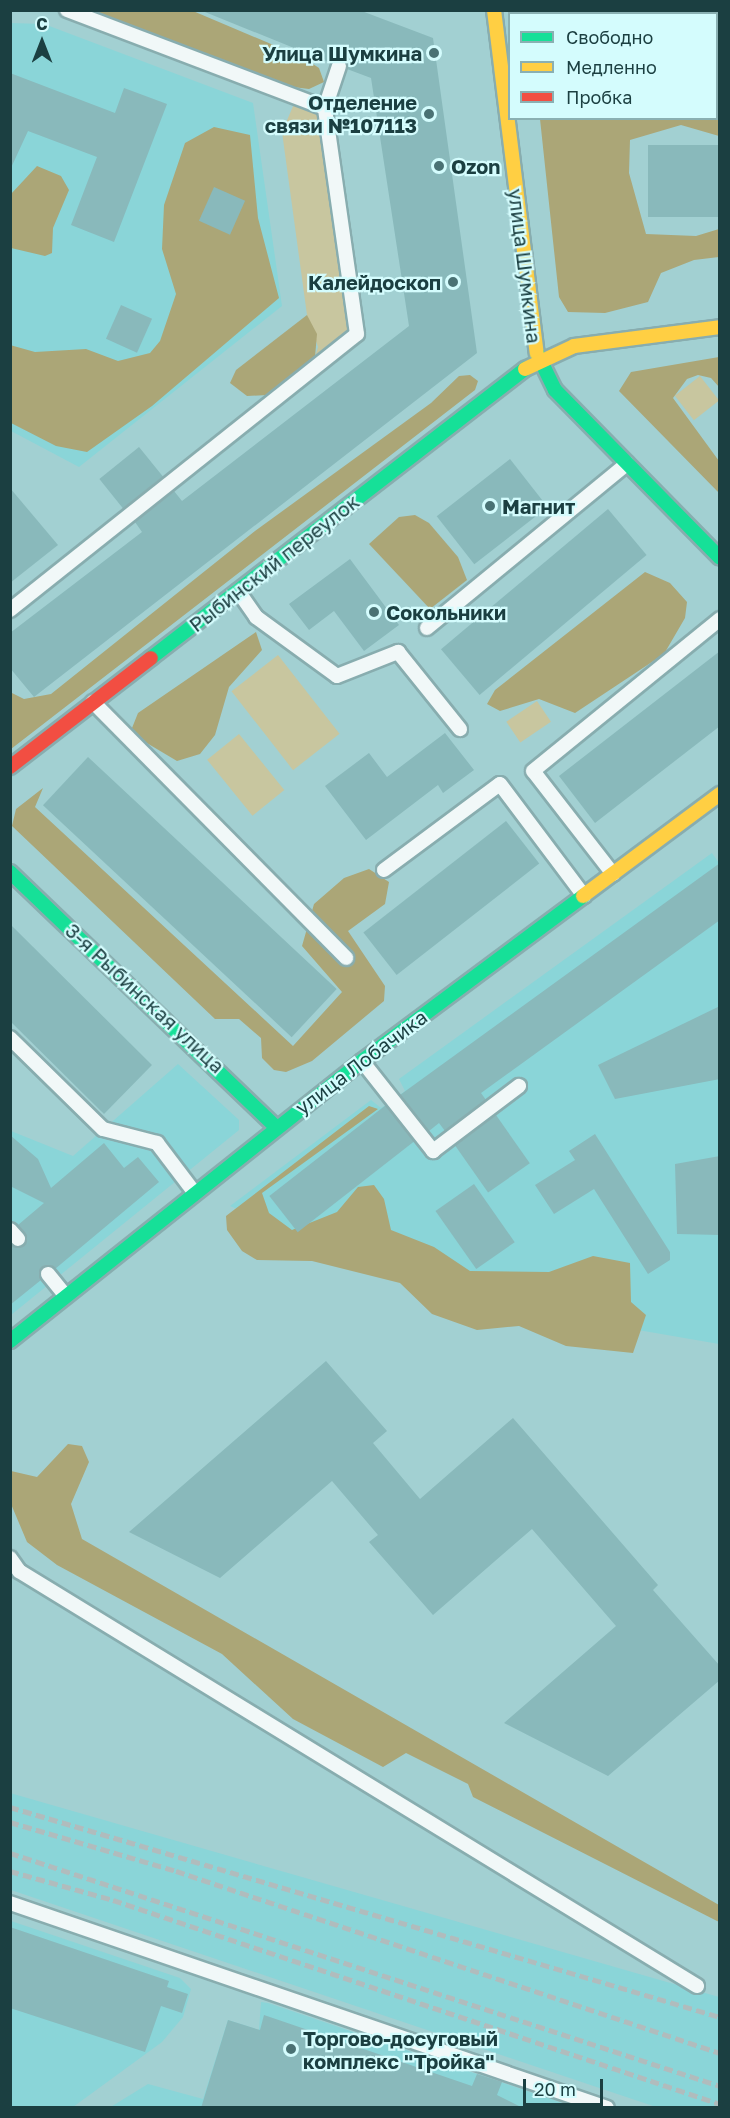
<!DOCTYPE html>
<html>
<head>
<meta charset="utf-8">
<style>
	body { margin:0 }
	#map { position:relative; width:730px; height:2118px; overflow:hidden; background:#a2d0d2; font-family:"Golos Text",sans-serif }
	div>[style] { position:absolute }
	.built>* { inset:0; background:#8ad5d8 }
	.green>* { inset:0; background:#c8c69f; transform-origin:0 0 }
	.forest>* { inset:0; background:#aba677 }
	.building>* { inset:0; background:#89b9bb; transform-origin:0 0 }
	.roads { filter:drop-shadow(2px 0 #88adaf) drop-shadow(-2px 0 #88adaf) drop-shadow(0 2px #88adaf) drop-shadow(0 -2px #88adaf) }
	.lane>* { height:14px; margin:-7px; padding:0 7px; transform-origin:7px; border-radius:7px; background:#f1f8f8 }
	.fast>* { height:14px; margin:-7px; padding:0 7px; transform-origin:7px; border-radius:7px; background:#16e098 }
	.slow>* { height:14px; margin:-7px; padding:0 7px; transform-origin:7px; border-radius:7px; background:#ffcf43 }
	.jam>* { height:14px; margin:-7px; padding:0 7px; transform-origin:7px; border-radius:7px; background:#f24e42 }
	.rail>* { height:4.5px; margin-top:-2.25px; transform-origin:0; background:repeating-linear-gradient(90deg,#b0bcbd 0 9px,transparent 0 13.5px) }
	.dots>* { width:16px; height:16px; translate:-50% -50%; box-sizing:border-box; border:3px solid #d4fcfd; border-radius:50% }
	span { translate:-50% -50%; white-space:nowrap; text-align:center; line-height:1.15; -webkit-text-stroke:4.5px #d4fcfd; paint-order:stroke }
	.poi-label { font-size:20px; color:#1b3f41; font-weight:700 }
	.right { translate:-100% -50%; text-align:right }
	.left { translate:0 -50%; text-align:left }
	.street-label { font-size:20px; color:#1b3f41 }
	.frame { position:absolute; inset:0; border:12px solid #1b3f41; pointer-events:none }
	.legend { position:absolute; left:508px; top:12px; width:210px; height:108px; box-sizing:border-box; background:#d4fcfd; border:2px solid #8ab0b2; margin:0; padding:8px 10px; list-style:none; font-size:18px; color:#1b3f41 }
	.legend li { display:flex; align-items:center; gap:12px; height:30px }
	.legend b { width:30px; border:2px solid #8ab0b2 }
	.north { position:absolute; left:12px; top:12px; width:60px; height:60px; -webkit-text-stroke:4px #d4fcfd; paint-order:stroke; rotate:0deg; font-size:16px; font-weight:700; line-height:24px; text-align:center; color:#1b3f41 }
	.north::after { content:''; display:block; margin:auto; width:21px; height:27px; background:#1b3f41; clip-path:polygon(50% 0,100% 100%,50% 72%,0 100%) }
	.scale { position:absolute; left:523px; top:2079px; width:80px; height:27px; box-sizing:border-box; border:3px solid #1b3f41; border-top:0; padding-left:8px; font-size:18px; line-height:21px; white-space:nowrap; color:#1b3f41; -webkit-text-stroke:4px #d4fcfd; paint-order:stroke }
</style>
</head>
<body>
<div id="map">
	<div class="built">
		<i style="clip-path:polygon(10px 23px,44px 24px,253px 103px,282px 306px,79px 467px,11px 431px)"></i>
		<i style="clip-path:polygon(712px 853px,719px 863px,719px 1344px,638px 1330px,326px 1247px,230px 1206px,371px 1100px,381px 1108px,393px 1100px,405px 1091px,399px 1079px)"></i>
		<i style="clip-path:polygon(178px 1064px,239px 1120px,239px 1130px,11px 1315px,11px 1131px,73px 1156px)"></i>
		<i style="clip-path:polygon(10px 1793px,719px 1997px,719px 2107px,656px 2107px,11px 1890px)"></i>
		<i style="clip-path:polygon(11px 1921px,180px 1978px,191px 1989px,183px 2017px,162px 2042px,73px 2107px,11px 2108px)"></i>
		<i style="clip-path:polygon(261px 2002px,268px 2003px,574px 2107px,109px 2108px,148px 2084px,203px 2099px,228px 2020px,259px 2030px)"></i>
	</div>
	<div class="green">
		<i style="clip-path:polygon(294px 104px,321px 113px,351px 328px,315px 357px,318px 347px,307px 315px,282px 132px)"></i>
		<i style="left:700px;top:376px;width:31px;height:32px;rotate:52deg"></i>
		<i style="left:278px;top:655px;width:100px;height:59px;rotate:52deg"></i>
		<i style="left:537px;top:701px;width:25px;height:37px;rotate:56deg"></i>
		<i style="left:239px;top:734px;width:72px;height:41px;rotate:51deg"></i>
	</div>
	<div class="forest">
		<i style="clip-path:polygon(93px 11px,193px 11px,304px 58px,319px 68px,324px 82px,309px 89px,293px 87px)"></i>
		<i style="clip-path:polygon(719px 56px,719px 136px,681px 125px,630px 140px,629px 173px,646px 234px,696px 236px,719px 229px,719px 257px,694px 260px,661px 273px,648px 302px,605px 313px,568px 312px,559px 297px,540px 119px,716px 118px)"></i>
		<i style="clip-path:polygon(214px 127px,250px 135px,258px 218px,279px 298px,152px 406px,87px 452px,56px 446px,11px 423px,10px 345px,35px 352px,86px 349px,118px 361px,150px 353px,160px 341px,176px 294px,162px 249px,164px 205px,185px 143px)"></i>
		<i style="clip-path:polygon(37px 166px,61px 176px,69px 190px,53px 228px,52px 253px,45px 256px,11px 248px,11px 194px)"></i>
		<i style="clip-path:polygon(307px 315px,317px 334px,315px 357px,267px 395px,247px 396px,230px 383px,236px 370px)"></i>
		<i style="clip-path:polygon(719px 357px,719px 387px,711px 378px,698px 375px,687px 379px,673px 398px,719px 461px,719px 493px,619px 391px,631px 372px)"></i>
		<i style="clip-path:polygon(470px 375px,478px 381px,475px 390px,11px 749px,10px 692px,24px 699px,51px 694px,255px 531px,431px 403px,459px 376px)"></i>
		<i style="clip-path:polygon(415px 515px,429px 523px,458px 557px,467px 580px,430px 609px,369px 544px,399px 517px)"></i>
		<i style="clip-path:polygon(645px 572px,670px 583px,687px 602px,685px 618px,664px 654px,575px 713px,539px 699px,500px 711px,487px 704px,495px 690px)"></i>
		<i style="clip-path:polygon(256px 632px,262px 650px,229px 687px,215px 735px,200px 754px,177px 761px,135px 736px,132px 728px,138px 713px)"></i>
		<i style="clip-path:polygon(43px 788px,35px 807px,293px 1046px,342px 992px,302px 946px,314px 904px,344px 878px,369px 869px,389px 882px,385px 904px,348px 931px,385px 986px,384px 1001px,312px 1061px,286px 1072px,274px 1070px,262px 1058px,261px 1038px,239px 1019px,215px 1019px,12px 826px,16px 809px)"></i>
		<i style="clip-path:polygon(369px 1106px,378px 1109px,262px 1193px,269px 1213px,292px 1230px,337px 1212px,358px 1187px,374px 1185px,384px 1199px,391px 1230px,434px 1247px,470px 1271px,549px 1272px,593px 1256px,630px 1263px,631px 1302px,646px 1315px,633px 1353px,566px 1346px,519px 1326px,477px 1330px,432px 1314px,400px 1283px,312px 1261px,257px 1260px,242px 1251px,227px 1230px,226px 1216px)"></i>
		<i style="clip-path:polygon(68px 1444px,82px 1446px,89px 1462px,71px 1504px,82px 1539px,719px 1905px,719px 1922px,473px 1797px,468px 1784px,406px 1753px,383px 1767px,293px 1719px,222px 1654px,57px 1565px,27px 1542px,11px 1504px,11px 1471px,37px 1477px)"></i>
	</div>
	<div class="building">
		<i style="clip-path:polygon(200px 10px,359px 10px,433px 38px,477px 353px,34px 697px,10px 668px,10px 633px,142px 532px,135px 522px,174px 491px,182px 501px,409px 326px,371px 78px,347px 69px,342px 58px,331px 63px)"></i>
		<i style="clip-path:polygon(10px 73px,115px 113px,124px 88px,167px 104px,114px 242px,71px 225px,97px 157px,28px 131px,10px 170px)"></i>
		<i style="left:720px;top:145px;width:72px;height:72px;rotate:90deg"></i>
		<i style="left:214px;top:187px;width:34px;height:37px;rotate:24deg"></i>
		<i style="left:121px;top:305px;width:34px;height:37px;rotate:24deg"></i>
		<i style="left:139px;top:447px;width:38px;height:51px;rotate:51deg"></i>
		<i style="left:510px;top:459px;width:61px;height:93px;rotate:52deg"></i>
		<i style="clip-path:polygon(10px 488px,58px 545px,10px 583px)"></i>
		<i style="left:608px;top:509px;width:60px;height:218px;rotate:50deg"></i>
		<i style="clip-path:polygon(350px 559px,399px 625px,364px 651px,334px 611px,309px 630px,289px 604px)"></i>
		<i style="clip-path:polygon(720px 651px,720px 726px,595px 823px,559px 776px)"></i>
		<i style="clip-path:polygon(445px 733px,474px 770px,443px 793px,438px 785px,366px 840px,325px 786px,369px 753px,387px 777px)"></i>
		<i style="left:88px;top:757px;width:340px;height:66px;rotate:43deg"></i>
		<i style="left:506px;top:821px;width:54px;height:181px;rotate:52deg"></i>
		<i style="clip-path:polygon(720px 863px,720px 920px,481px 1093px,486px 1100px,445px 1131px,439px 1123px,429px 1131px,400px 1095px)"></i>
		<i style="clip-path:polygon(10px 924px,152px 1065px,104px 1114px,10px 1021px)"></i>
		<i style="clip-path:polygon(720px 1006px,720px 1079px,615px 1099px,598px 1065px)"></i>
		<i style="left:386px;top:1105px;width:46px;height:148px;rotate:52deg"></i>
		<i style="left:496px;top:1115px;width:59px;height:51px;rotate:55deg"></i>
		<i style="clip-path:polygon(595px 1134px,670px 1252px,670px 1260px,648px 1274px,594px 1189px,554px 1214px,535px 1185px,575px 1160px,569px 1151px)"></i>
		<i style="clip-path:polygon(10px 1135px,38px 1159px,51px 1188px,104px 1143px,124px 1168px,138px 1157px,159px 1182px,55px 1269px,42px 1267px,41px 1280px,10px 1305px,10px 1244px,24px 1245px,27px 1237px,18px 1225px,44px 1203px,10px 1186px)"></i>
		<i style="clip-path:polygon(720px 1156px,720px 1235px,677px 1234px,675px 1164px)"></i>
		<i style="left:474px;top:1184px;width:71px;height:47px;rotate:55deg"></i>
		<i style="clip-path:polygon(326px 1361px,387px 1431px,373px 1443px,420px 1499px,513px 1418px,658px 1585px,653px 1590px,720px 1666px,720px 1680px,608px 1776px,504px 1723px,616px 1626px,532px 1529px,433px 1615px,369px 1542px,378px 1535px,332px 1481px,220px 1578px,129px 1532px)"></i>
		<i style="clip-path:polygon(10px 1927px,169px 1981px,167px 1987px,188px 1994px,182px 2013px,161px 2006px,145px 2052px,10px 2008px)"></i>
		<i style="clip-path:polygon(264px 2015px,472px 2086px,477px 2074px,502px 2082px,497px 2095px,523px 2108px,201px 2108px,228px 2020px,260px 2030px)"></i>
	</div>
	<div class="roads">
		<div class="lane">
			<i style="left:67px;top:10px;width:276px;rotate:20.8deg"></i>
			<i style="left:716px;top:50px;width:4px"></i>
			<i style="left:238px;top:591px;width:32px;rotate:55deg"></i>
			<i style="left:256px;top:617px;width:100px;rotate:36.1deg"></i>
			<i style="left:337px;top:676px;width:66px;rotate:-21.5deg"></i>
			<i style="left:398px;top:652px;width:99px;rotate:51.2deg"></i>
			<i style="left:10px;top:610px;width:443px;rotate:-38.5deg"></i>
			<i style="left:357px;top:334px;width:228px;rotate:-98.1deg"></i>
			<i style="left:325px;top:108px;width:44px;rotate:-71.6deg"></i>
			<i style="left:427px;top:628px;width:259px;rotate:-39.4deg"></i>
			<i style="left:93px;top:702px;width:360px;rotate:45.3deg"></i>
			<i style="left:384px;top:870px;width:144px;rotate:-36.6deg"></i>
			<i style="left:500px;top:784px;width:140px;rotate:53.1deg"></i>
			<i style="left:613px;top:874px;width:130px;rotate:-127.8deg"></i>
			<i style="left:533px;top:771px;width:241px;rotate:-39.1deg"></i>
			<i style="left:10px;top:1038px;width:130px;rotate:44.4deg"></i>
			<i style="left:103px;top:1129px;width:56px;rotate:14.5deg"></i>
			<i style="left:157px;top:1143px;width:61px;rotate:52.9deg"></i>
			<i style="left:362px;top:1061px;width:115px;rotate:51.7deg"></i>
			<i style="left:433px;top:1151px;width:108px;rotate:-37.1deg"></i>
			<i style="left:10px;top:1230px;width:12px;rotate:48deg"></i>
			<i style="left:48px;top:1274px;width:28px;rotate:51deg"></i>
			<i style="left:10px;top:1558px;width:16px;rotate:55deg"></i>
			<i style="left:19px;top:1571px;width:795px;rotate:31.47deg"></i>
			<i style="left:10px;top:1903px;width:631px;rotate:18.95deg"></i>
		</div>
		<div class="fast">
			<i style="left:537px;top:353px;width:41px;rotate:64.1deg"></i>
			<i style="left:555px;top:390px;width:235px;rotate:45.5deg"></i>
			<i style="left:151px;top:658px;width:473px;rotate:-37.7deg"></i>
			<i style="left:10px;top:872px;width:368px;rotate:43.8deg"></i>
			<i style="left:10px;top:1341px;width:450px;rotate:-38.5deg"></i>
			<i style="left:362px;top:1061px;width:276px;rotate:-36.7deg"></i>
		</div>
		<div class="slow">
			<i style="left:494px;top:10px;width:346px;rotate:82.9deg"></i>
			<i style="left:525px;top:369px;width:54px;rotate:-25.1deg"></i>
			<i style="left:574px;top:346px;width:147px;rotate:-7.4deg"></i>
			<i style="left:583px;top:896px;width:171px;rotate:-36.7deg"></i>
		</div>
		<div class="jam">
			<i style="left:10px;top:767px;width:178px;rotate:-37.7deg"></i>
		</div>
	</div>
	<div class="rail">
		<i style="left:10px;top:1807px;width:740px;rotate:16.48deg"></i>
		<i style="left:10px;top:1822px;width:173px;rotate:16.4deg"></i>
		<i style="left:176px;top:1871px;width:574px;rotate:18.5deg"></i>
		<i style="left:10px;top:1853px;width:747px;rotate:18.17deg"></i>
		<i style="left:10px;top:1871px;width:107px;rotate:15.7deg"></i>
		<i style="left:113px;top:1900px;width:640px;rotate:18.58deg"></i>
	</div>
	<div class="dots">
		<i style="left:434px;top:53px;background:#4a7274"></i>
		<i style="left:429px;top:114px;background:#4a7274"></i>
		<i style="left:439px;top:166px;background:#4a7274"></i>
		<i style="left:453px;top:282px;background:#4a7274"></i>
		<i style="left:490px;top:506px;background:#4a7274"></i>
		<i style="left:374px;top:612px;background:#4a7274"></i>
		<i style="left:291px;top:2049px;background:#4a7274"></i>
	</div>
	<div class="poi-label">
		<span class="right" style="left:422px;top:53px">Улица Шумкина</span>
		<span class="right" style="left:417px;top:114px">Отделение<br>связи №107113</span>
		<span class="left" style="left:451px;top:166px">Ozon</span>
		<span class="right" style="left:441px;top:282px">Калейдоскоп</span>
		<span class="left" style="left:502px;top:506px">Магнит</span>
		<span class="left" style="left:386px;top:612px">Сокольники</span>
		<span class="left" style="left:303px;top:2050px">Торгово-досуговый<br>комплекс "Тройка"</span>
	</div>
	<div class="street-label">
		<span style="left:525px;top:266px;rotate:83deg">улица Шумкина</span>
		<span style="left:274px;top:563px;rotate:-38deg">Рыбинский переулок</span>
		<span style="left:145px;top:998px;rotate:43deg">3-я Рыбинская улица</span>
		<span style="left:361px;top:1062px;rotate:-37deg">улица Лобачика</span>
	</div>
	<div class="frame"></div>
	<ul class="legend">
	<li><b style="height:8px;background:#16e098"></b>Свободно</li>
	<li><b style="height:8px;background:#ffcf43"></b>Медленно</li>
	<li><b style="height:8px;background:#f24e42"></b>Пробка</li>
	</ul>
	<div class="north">С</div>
	<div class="scale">20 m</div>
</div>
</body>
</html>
